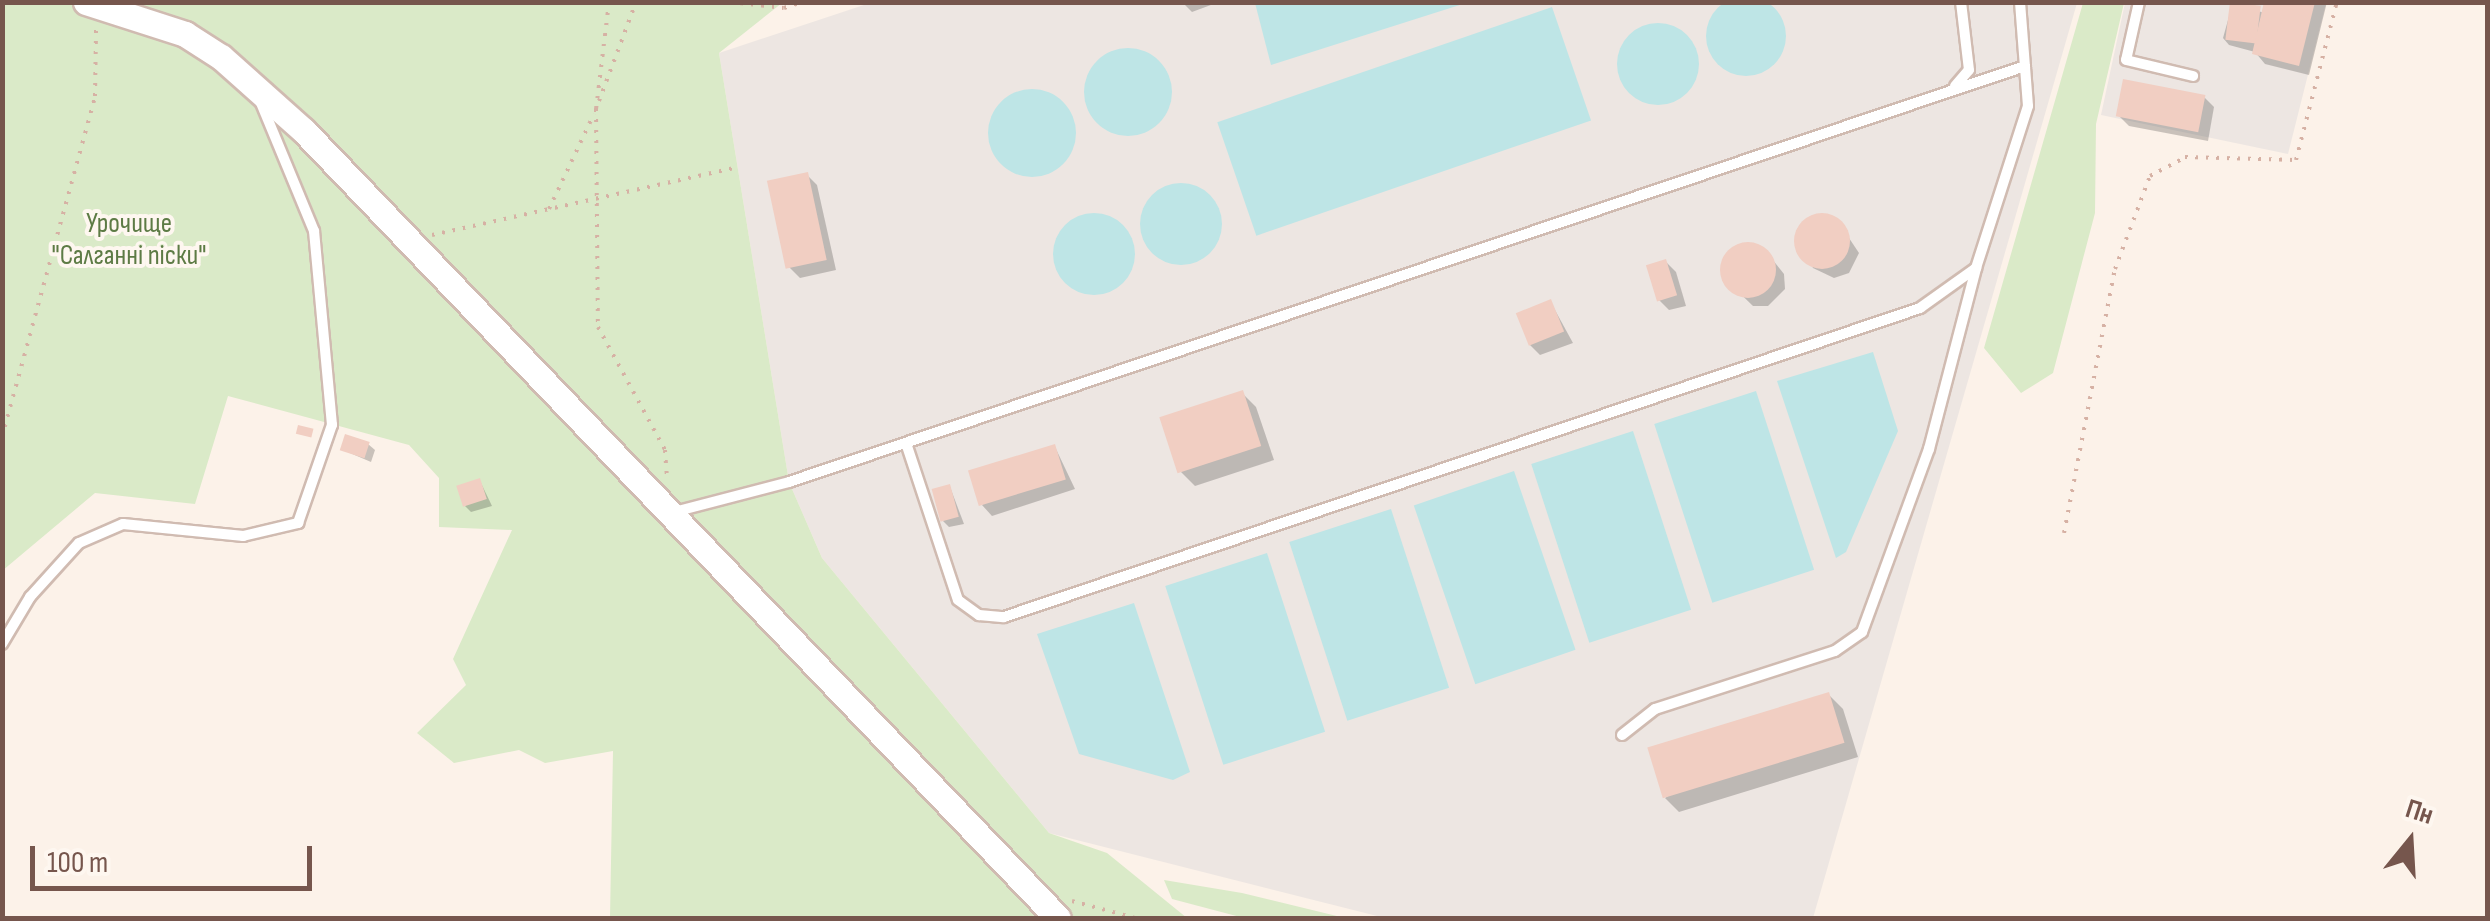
<!DOCTYPE html>
<html>
<head>
<meta charset="utf-8">
<style>
	body { margin:0 }
	#map { position:relative; width:2490px; height:921px; overflow:hidden; background:#fcf2e9; font-family:"Sofia Sans Condensed",sans-serif }
	div>[style] { position:absolute }
	.industrial>* { inset:0; background:#ede6e2 }
	.green>* { inset:0; background:#daeac8 }
	.water>* { inset:0; background:#bee5e6; transform-origin:0 0 }
	.round { border-radius:50% }
	.shadow>* { inset:0; background:#0003 }
	.building>* { inset:0; background:#f1cec2; transform-origin:0 0 }
	.path>* { height:4px; margin-top:-2px; transform-origin:0; background:repeating-linear-gradient(90deg,#d6b1a4 0 2.5px,transparent 0 10.5px) }
	.roads { filter:drop-shadow(2px 0 #d0bbb1) drop-shadow(-2px 0 #d0bbb1) drop-shadow(0 2px #d0bbb1) drop-shadow(0 -2px #d0bbb1) }
	.service>* { height:10px; margin:-5px; padding:0 5px; transform-origin:5px; border-radius:5px; background:#fff }
	.tertiary>* { height:25px; margin:-12.5px; padding:0 12.5px; transform-origin:12.5px; border-radius:12.5px; background:#fff }
	span { translate:-50% -50%; white-space:nowrap; text-align:center; line-height:1.15; -webkit-text-stroke:8px #fef7f0; paint-order:stroke }
	.park-label { font-size:28px; color:#5d7b45 }
	.frame { position:absolute; inset:0; border:5px solid #76564d; pointer-events:none }
	.north { position:absolute; left:2360px; top:791px; width:100px; height:100px; -webkit-text-stroke:8px #fef7f0; paint-order:stroke; rotate:18deg; font-size:28px; font-weight:700; line-height:40px; text-align:center; color:#76564d }
	.north::after { content:''; display:block; margin:auto; width:35px; height:45px; background:#76564d; clip-path:polygon(50% 0,100% 100%,50% 72%,0 100%) }
	.scale { position:absolute; left:30px; top:846px; width:282px; height:45px; box-sizing:border-box; border:5px solid #76564d; border-top:0; padding-left:12px; font-size:30px; line-height:35px; white-space:nowrap; color:#76564d; -webkit-text-stroke:8px #fef7f0; paint-order:stroke }
</style>
</head>
<body>
<div id="map">
	<div class="industrial">
		<i style="clip-path:polygon(873px 2px,2077px 3px,1813px 918px,1385px 918px,1049px 833px,822px 558px,789px 482px,719px 53px)"></i>
		<i style="clip-path:polygon(2125px 3px,2326px 3px,2288px 154px,2101px 115px)"></i>
	</div>
	<div class="green">
		<i style="clip-path:polygon(3px 3px,782px 3px,719px 53px,789px 482px,822px 558px,1049px 833px,1107px 853px,1187px 918px,610px 918px,613px 751px,545px 763px,519px 750px,454px 763px,417px 733px,466px 685px,453px 659px,512px 530px,439px 527px,439px 478px,409px 445px,228px 396px,195px 504px,95px 493px,2px 571px)"></i>
		<i style="clip-path:polygon(2083px 3px,2124px 3px,2096px 124px,2095px 213px,2053px 373px,2021px 393px,1984px 348px)"></i>
		<i style="clip-path:polygon(1164px 880px,1242px 893px,1345px 918px,1244px 918px,1172px 899px)"></i>
	</div>
	<div class="water">
		<i class="round" style="left:1706px;top:-4px;width:80px;height:80px"></i>
		<i style="clip-path:polygon(1255px 3px,1255px 2px,1466px 3px,1271px 65px)"></i>
		<i style="left:1552px;top:7px;width:120px;height:354px;rotate:71deg"></i>
		<i class="round" style="left:1617px;top:23px;width:82px;height:82px"></i>
		<i class="round" style="left:1084px;top:48px;width:88px;height:88px"></i>
		<i class="round" style="left:988px;top:89px;width:88px;height:88px"></i>
		<i class="round" style="left:1140px;top:183px;width:82px;height:82px"></i>
		<i class="round" style="left:1053px;top:213px;width:82px;height:82px"></i>
		<i style="clip-path:polygon(1873px 352px,1898px 431px,1846px 552px,1836px 558px,1777px 381px)"></i>
		<i style="left:1756px;top:391px;width:188px;height:107px;rotate:72deg"></i>
		<i style="left:1633px;top:431px;width:188px;height:107px;rotate:72deg"></i>
		<i style="left:1514px;top:471px;width:189px;height:106px;rotate:71deg"></i>
		<i style="left:1391px;top:509px;width:188px;height:107px;rotate:72deg"></i>
		<i style="left:1267px;top:553px;width:188px;height:107px;rotate:72deg"></i>
		<i style="clip-path:polygon(1134px 603px,1190px 772px,1173px 780px,1079px 754px,1037px 634px)"></i>
	</div>
	<div class="shadow">
		<i style="clip-path:polygon(1182px 2px,1219px 2px,1192px 12px)"></i>
		<i style="clip-path:polygon(2233px 2px,2264px 13px,2266px 2px,2327px 2px,2309px 75px,2265px 64px,2255px 52px,2229px 45px,2223px 38px)"></i>
		<i style="clip-path:polygon(2204px 97px,2214px 107px,2208px 141px,2129px 126px,2119px 116px)"></i>
		<i style="clip-path:polygon(807px 175px,817px 185px,836px 270px,800px 278px,789px 267px)"></i>
		<i style="clip-path:polygon(1822px 216px,1837px 220px,1859px 253px,1849px 273px,1834px 278px,1813px 268px,1797px 241px,1807px 220px)"></i>
		<i style="clip-path:polygon(1740px 246px,1764px 249px,1784px 274px,1785px 289px,1768px 306px,1753px 306px,1724px 278px,1728px 255px)"></i>
		<i style="clip-path:polygon(1666px 262px,1676px 272px,1686px 306px,1669px 310px,1659px 300px)"></i>
		<i style="clip-path:polygon(1550px 301px,1573px 343px,1540px 355px,1530px 345px)"></i>
		<i style="clip-path:polygon(1242px 393px,1256px 407px,1274px 460px,1195px 486px,1181px 472px)"></i>
		<i style="clip-path:polygon(368px 444px,375px 450px,371px 462px,343px 450px)"></i>
		<i style="clip-path:polygon(1055px 447px,1075px 489px,992px 516px,982px 505px)"></i>
		<i style="clip-path:polygon(480px 481px,492px 506px,471px 512px,465px 506px)"></i>
		<i style="clip-path:polygon(950px 487px,964px 524px,949px 527px,943px 521px)"></i>
		<i style="clip-path:polygon(1829px 695px,1843px 709px,1858px 757px,1679px 812px,1665px 798px)"></i>
	</div>
	<div class="building">
		<i style="left:2230px;top:2px;width:31px;height:38px;rotate:7deg"></i>
		<i style="clip-path:polygon(2264px 2px,2315px 2px,2299px 66px,2252px 54px)"></i>
		<i style="left:2123px;top:79px;width:84px;height:38px;rotate:11deg"></i>
		<i style="left:808px;top:172px;width:90px;height:42px;rotate:78deg"></i>
		<i class="round" style="left:1794px;top:213px;width:56px;height:56px"></i>
		<i class="round" style="left:1720px;top:242px;width:56px;height:56px"></i>
		<i style="left:1666px;top:259px;width:38px;height:21px;rotate:73deg"></i>
		<i style="left:1551px;top:299px;width:35px;height:38px;rotate:68deg"></i>
		<i style="left:1243px;top:390px;width:59px;height:88px;rotate:72deg"></i>
		<i style="left:298px;top:425px;width:16px;height:9px;rotate:14deg"></i>
		<i style="left:345px;top:434px;width:26px;height:17px;rotate:18deg"></i>
		<i style="left:1055px;top:444px;width:37px;height:91px;rotate:73deg"></i>
		<i style="left:480px;top:478px;width:22px;height:25px;rotate:72deg"></i>
		<i style="left:950px;top:484px;width:34px;height:19px;rotate:75deg"></i>
		<i style="left:1829px;top:692px;width:53px;height:190px;rotate:73deg"></i>
	</div>
	<div class="path">
		<i style="left:609px;top:2px;width:108px;rotate:96.9deg"></i>
		<i style="left:596px;top:109px;width:218px;rotate:89.5deg"></i>
		<i style="left:598px;top:327px;width:140px;rotate:61.4deg"></i>
		<i style="left:665px;top:450px;width:28px;rotate:86deg"></i>
		<i style="left:730px;top:2px;width:54px;rotate:6.3deg"></i>
		<i style="left:784px;top:8px;width:19px;rotate:-18deg"></i>
		<i style="left:599px;top:101px;width:106px;rotate:-69.5deg"></i>
		<i style="left:549px;top:209px;width:105px;rotate:-64.7deg"></i>
		<i style="left:432px;top:235px;width:313px;rotate:-12.5deg"></i>
		<i style="left:2px;top:437px;width:353px;rotate:-74.7deg"></i>
		<i style="left:95px;top:96px;width:67px;rotate:-89.1deg"></i>
		<i style="left:2064px;top:533px;width:269px;rotate:-79.1deg"></i>
		<i style="left:2115px;top:269px;width:99px;rotate:-69.4deg"></i>
		<i style="left:2150px;top:176px;width:40px;rotate:-28deg"></i>
		<i style="left:2185px;top:157px;width:111px;rotate:1.5deg"></i>
		<i style="left:2296px;top:160px;width:163px;rotate:-75.5deg"></i>
		<i style="left:1072px;top:901px;width:65px;rotate:15.1deg"></i>
	</div>
	<div class="roads">
		<div class="service">
			<i style="left:2139px;top:2px;width:59px;rotate:102.6deg"></i>
			<i style="left:2126px;top:60px;width:69px;rotate:13.4deg"></i>
			<i style="left:1955px;top:86px;width:21px;rotate:-49deg"></i>
			<i style="left:1969px;top:70px;width:68px;rotate:-96.7deg"></i>
			<i style="left:906px;top:443px;width:165px;rotate:71.7deg"></i>
			<i style="left:958px;top:600px;width:26px;rotate:36deg"></i>
			<i style="left:979px;top:615px;width:25px;rotate:5deg"></i>
			<i style="left:1004px;top:617px;width:967px;rotate:-18.64deg"></i>
			<i style="left:1920px;top:308px;width:69px;rotate:-35.5deg"></i>
			<i style="left:674px;top:512px;width:119px;rotate:-14.6deg"></i>
			<i style="left:789px;top:482px;width:1304px;rotate:-18.6deg"></i>
			<i style="left:2px;top:644px;width:55px;rotate:-59.2deg"></i>
			<i style="left:30px;top:597px;width:73px;rotate:-47.8deg"></i>
			<i style="left:79px;top:543px;width:48px;rotate:-23.4deg"></i>
			<i style="left:123px;top:524px;width:121px;rotate:5.7deg"></i>
			<i style="left:243px;top:536px;width:57px;rotate:-13.3deg"></i>
			<i style="left:298px;top:523px;width:104px;rotate:-70.9deg"></i>
			<i style="left:332px;top:425px;width:195px;rotate:-95.3deg"></i>
			<i style="left:314px;top:231px;width:139px;rotate:-112.5deg"></i>
			<i style="left:1622px;top:735px;width:42px;rotate:-38.2deg"></i>
			<i style="left:1655px;top:709px;width:189px;rotate:-17.9deg"></i>
			<i style="left:1835px;top:651px;width:33px;rotate:-35deg"></i>
			<i style="left:1862px;top:632px;width:195px;rotate:-69.9deg"></i>
			<i style="left:1929px;top:449px;width:187px;rotate:-75.4deg"></i>
			<i style="left:1976px;top:268px;width:170px;rotate:-72.2deg"></i>
			<i style="left:2028px;top:106px;width:104px;rotate:-94.4deg"></i>
		</div>
		<div class="tertiary">
			<i style="left:86px;top:2px;width:104px;rotate:17.9deg"></i>
			<i style="left:185px;top:34px;width:43px;rotate:32.6deg"></i>
			<i style="left:221px;top:57px;width:110px;rotate:41.7deg"></i>
			<i style="left:303px;top:130px;width:1091px;rotate:46.23deg"></i>
		</div>
	</div>
	<div class="park-label">
		<span style="left:129px;top:240px">Урочище<br>"Салганні піски"</span>
	</div>
	<div class="frame"></div>
	<div class="north">Пн</div>
	<div class="scale">100 m</div>
</div>
</body>
</html>
